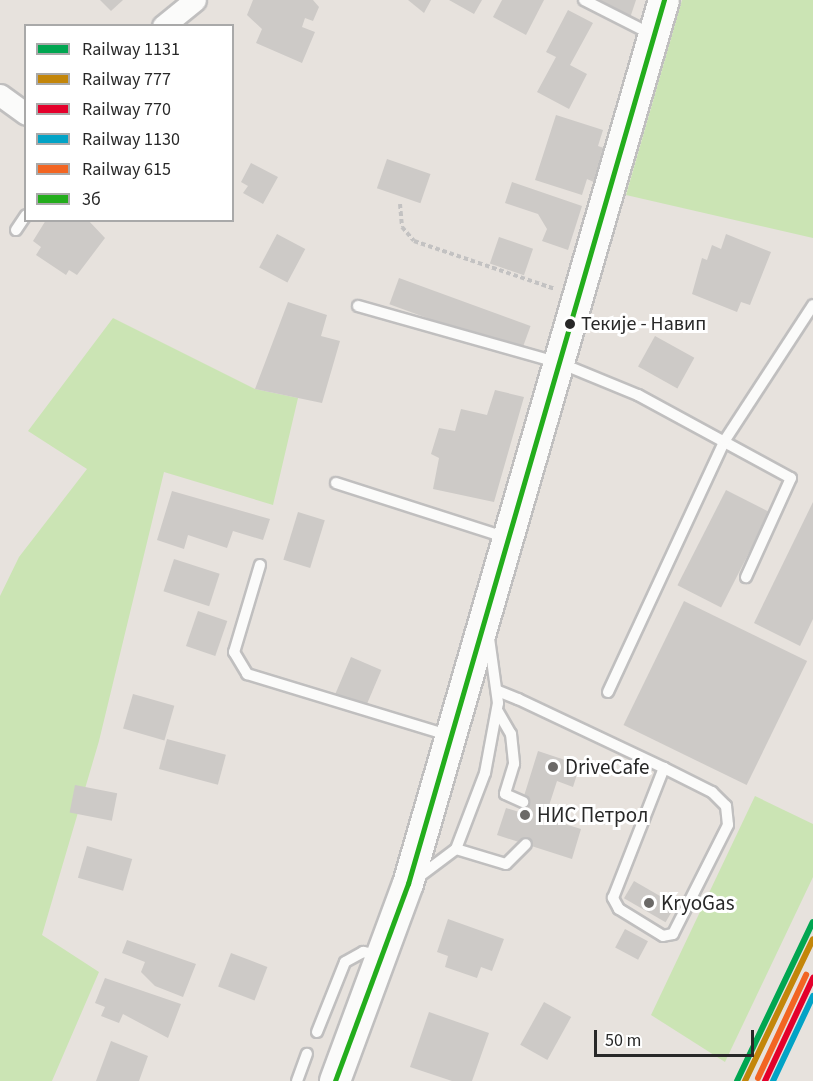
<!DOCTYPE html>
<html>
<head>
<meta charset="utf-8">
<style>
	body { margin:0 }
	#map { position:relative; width:813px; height:1081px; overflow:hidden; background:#e7e2dd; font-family:"Source Sans 3",sans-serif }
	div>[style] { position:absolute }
	.green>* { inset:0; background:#cbe4b4 }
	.building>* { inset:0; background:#cdcac7; transform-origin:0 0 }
	.path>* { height:4px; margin-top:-2px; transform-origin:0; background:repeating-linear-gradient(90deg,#c3c2c2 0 4.5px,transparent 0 7.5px) }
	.roads { filter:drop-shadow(2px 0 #c0bfbf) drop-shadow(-2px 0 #c0bfbf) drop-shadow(0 2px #c0bfbf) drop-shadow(0 -2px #c0bfbf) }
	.lane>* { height:10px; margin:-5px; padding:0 5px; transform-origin:5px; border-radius:5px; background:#fbfbfa }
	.street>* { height:21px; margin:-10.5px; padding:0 10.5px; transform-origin:10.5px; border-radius:10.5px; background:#fbfbfa }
	.secondary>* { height:30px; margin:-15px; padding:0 15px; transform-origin:15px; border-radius:15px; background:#fbfbfa }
	.bus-1>* { height:4.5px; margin:-2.25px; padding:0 2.25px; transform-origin:2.25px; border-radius:2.25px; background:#23ad1c }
	.rail-1>* { height:6px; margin:-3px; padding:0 3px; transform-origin:3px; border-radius:3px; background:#00a651 }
	.rail-2>* { height:6px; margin:-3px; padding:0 3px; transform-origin:3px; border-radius:3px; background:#c3860a }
	.rail-3>* { height:6px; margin:-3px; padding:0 3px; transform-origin:3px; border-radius:3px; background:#e4002b }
	.rail-4>* { height:6px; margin:-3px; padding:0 3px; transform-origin:3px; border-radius:3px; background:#02a3c6 }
	.rail-5>* { height:6px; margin:-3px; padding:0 3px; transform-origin:3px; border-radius:3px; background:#f26522 }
	.dots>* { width:16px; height:16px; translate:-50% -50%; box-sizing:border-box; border:3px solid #fff; border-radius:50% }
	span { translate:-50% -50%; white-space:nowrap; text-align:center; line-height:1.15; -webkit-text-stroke:6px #fff; paint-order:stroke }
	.bus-label { font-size:20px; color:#282828 }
	.left { translate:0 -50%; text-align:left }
	.poi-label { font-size:21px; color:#282828 }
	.legend { position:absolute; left:24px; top:24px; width:210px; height:198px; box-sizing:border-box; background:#fff; border:2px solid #a9a9a9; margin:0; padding:8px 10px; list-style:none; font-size:18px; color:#282828 }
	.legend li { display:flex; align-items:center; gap:12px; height:30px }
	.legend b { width:30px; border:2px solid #a9a9a9 }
	.scale { position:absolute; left:594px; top:1030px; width:160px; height:27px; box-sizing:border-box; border:3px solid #282828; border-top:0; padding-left:8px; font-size:18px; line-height:21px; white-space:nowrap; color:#282828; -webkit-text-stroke:4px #fff; paint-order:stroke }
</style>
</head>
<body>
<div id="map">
	<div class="green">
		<i style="clip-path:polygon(682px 0,813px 0,813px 238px,626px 195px)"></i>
		<i style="clip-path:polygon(113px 318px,255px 389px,298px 398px,273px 505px,164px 472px,99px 741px,42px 935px,99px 972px,52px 1081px,0 1081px,0 596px,19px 557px,87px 469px,28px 431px)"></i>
		<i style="clip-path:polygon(755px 796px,813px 824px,813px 877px,725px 1062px,651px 1015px)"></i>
	</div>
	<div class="building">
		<i style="clip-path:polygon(100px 0,123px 0,111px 11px)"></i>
		<i style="clip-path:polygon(253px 0,313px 0,319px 7px,313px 21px,305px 18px,302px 27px,315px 32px,302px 63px,256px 43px,262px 29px,247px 15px)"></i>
		<i style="clip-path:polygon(408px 0,431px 0,424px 13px)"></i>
		<i style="clip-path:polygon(449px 0,482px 0,474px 14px)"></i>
		<i style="clip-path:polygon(502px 0,544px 0,526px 35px,493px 17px)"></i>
		<i style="clip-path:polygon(593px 0,636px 0,630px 18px)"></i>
		<i style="clip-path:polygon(568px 10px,593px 23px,570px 65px,587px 74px,569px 109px,537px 92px,556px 57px,546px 52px)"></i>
		<i style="clip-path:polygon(556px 115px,603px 130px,598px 146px,607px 149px,596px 183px,587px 179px,582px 195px,535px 180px)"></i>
		<i style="left:387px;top:159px;width:46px;height:31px;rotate:19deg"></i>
		<i style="clip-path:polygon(251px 163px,278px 177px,263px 204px,243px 193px,248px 186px,241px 182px)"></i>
		<i style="clip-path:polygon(512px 182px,582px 206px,568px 250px,542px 241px,547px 229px,538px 214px,505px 203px)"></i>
		<i style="clip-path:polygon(46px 220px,88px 220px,105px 238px,77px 275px,69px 270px,66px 275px,36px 255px,41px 247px,33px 241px)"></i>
		<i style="left:277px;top:234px;width:32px;height:38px;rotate:28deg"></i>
		<i style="clip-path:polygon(726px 234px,771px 252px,750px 305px,741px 302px,737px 312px,692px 294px,702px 258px,707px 260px,712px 245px,721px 249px)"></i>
		<i style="left:499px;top:237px;width:36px;height:28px;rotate:19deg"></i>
		<i style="left:399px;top:278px;width:140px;height:28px;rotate:20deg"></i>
		<i style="clip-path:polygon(288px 302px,327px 315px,321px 336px,340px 341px,322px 403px,255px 389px)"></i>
		<i style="left:655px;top:336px;width:45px;height:35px;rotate:29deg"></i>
		<i style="clip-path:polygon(495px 390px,524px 397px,494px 502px,433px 489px,439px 458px,431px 454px,439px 428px,455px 431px,461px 409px,487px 415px)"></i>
		<i style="left:726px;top:490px;width:49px;height:107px;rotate:27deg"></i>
		<i style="clip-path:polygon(172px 491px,270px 519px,263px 540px,233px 531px,227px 548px,188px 535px,184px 549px,157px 540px)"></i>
		<i style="clip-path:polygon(813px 502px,813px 619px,800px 646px,754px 623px)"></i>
		<i style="left:298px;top:512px;width:28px;height:50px;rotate:17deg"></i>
		<i style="left:174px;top:559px;width:48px;height:34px;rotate:18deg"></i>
		<i style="left:684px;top:601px;width:137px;height:138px;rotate:26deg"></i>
		<i style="left:198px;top:611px;width:31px;height:37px;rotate:19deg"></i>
		<i style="left:351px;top:657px;width:33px;height:41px;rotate:23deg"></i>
		<i style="left:133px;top:694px;width:43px;height:36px;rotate:16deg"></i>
		<i style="left:167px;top:739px;width:61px;height:31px;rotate:15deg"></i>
		<i style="clip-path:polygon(538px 751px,580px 765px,573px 787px,557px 781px,545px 818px,581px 829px,572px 859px,497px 835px,506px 808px,519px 812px)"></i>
		<i style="left:75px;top:785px;width:43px;height:28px;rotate:11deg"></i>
		<i style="left:87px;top:846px;width:47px;height:33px;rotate:16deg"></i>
		<i style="left:634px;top:881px;width:48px;height:20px;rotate:30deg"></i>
		<i style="clip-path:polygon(448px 919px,504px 939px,492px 971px,481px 967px,477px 978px,445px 967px,448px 956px,437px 952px)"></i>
		<i style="left:625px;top:929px;width:26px;height:21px;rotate:28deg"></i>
		<i style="clip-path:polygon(127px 940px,196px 964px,183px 997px,155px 986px,141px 972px,145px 962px,122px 953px)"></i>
		<i style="left:231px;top:953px;width:39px;height:36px;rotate:21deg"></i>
		<i style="clip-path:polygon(105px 978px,181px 1004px,168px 1038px,123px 1014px,119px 1023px,101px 1016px,105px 1007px,95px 1003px)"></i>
		<i style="left:544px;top:1002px;width:31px;height:49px;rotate:29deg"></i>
		<i style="clip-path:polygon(429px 1012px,489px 1033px,472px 1081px,452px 1081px,410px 1067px)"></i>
		<i style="clip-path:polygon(111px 1041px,148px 1056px,139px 1081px,96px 1081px)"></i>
	</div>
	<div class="path">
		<i style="left:400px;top:204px;width:23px;rotate:85deg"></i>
		<i style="left:402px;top:227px;width:18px;rotate:49deg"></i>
		<i style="left:414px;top:241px;width:149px;rotate:18.8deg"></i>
	</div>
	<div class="roads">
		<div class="lane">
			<i style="left:584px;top:0;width:75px;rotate:26.9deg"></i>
			<i style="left:16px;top:230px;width:18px;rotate:-56deg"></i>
			<i style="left:358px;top:306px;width:210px;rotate:15.8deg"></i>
			<i style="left:560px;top:363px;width:84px;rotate:22.3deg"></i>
			<i style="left:638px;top:395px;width:174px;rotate:28.5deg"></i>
			<i style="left:791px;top:478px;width:109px;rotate:114.4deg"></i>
			<i style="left:336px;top:483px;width:180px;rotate:17.8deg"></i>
			<i style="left:260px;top:565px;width:91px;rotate:106.6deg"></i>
			<i style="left:234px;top:652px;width:26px;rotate:59deg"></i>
			<i style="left:247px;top:674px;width:213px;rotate:16.9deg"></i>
			<i style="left:498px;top:691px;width:22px;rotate:22deg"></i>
			<i style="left:518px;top:699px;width:161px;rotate:25.3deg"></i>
			<i style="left:664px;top:768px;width:54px;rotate:26.6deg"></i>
			<i style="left:712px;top:792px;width:20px;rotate:45deg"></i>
			<i style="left:726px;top:806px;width:19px;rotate:84deg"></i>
			<i style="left:728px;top:825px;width:122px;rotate:116.8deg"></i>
			<i style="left:673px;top:934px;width:10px;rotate:169deg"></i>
			<i style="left:663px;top:936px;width:52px;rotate:-148.5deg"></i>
			<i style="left:619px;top:909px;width:13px;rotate:-119deg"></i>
			<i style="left:613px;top:898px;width:140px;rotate:-68.6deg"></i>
			<i style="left:608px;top:692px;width:278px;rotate:-65.1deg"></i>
			<i style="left:725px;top:440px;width:161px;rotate:-56.9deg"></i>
			<i style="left:497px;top:710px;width:28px;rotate:60deg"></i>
			<i style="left:511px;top:734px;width:30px;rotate:84deg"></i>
			<i style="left:514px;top:764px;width:31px;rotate:107deg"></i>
			<i style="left:505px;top:794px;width:20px;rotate:24deg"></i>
			<i style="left:456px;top:849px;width:52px;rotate:16.7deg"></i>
			<i style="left:506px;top:864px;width:28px;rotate:-45deg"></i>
			<i style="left:416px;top:879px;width:50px;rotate:-36.9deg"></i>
			<i style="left:456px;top:849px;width:81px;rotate:-69.1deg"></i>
			<i style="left:485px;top:773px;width:71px;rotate:-79.5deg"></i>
			<i style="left:498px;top:703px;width:66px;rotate:-97.9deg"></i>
			<i style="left:317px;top:1032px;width:75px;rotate:-68.2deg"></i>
			<i style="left:345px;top:962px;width:21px;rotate:-29deg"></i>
			<i style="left:363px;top:952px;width:18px;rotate:9deg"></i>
			<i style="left:297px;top:1081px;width:29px;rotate:-70deg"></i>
		</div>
		<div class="street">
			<i style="left:163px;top:26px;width:41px;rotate:-39.1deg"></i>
			<i style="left:0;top:95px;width:32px;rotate:36deg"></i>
		</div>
		<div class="secondary">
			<i style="left:335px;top:1081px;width:210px;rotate:-69.7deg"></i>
			<i style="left:408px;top:884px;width:920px;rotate:-73.85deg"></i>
		</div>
	</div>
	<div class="bus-1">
		<i style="left:335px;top:1081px;width:210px;rotate:-69.7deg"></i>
		<i style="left:408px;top:884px;width:920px;rotate:-73.85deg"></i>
	</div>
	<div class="rail-1">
		<i style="left:737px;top:1081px;width:176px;rotate:-64.5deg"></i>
	</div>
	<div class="rail-2">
		<i style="left:745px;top:1081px;width:157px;rotate:-64.4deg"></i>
	</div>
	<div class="rail-3">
		<i style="left:765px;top:1081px;width:114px;rotate:-65deg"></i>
	</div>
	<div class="rail-4">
		<i style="left:773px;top:1081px;width:94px;rotate:-64.8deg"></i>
	</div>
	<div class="rail-5">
		<i style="left:758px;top:1078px;width:114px;rotate:-65deg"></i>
	</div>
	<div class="dots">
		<i style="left:570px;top:324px;background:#282828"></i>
		<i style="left:553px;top:767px;background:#6b6967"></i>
		<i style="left:525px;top:815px;background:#6b6967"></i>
		<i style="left:649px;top:903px;background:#6b6967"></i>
	</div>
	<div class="bus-label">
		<span class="left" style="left:581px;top:324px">Текије - Навип</span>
	</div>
	<div class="poi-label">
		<span class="left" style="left:565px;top:767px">DriveCafe</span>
		<span class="left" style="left:537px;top:815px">НИС Петрол</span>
		<span class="left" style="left:661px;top:903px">KryoGas</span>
	</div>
	<ul class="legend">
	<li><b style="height:8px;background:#00a651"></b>Railway 1131</li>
	<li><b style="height:8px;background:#c3860a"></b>Railway 777</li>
	<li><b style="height:8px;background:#e4002b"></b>Railway 770</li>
	<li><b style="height:8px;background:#02a3c6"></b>Railway 1130</li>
	<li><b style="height:8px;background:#f26522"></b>Railway 615</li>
	<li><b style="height:8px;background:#23ad1c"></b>3б</li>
	</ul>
	<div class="scale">50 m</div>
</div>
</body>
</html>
